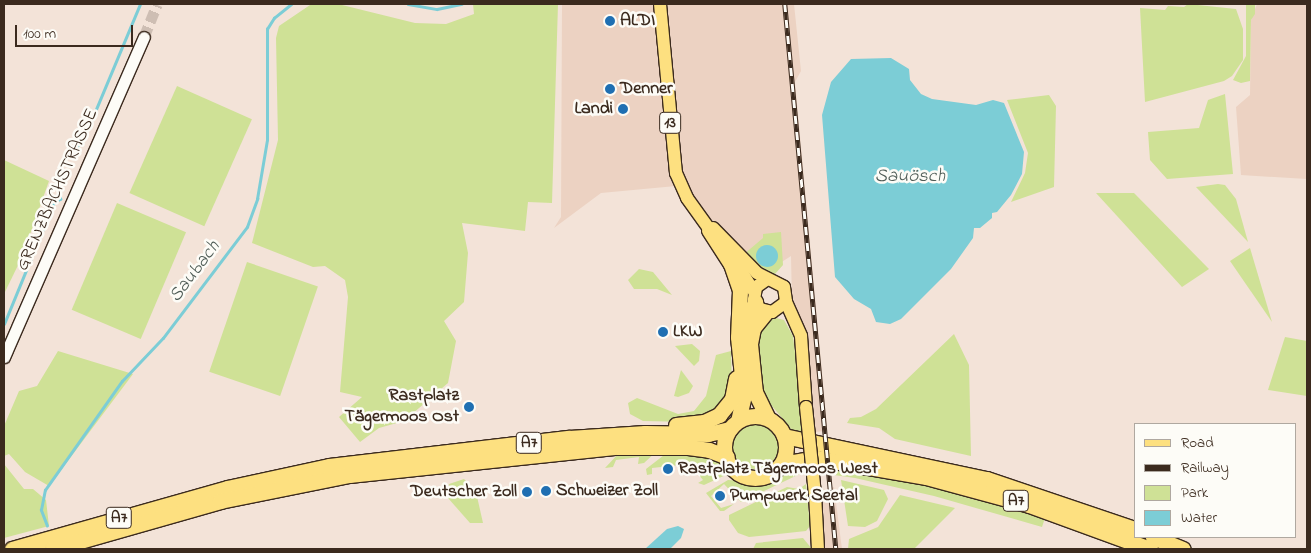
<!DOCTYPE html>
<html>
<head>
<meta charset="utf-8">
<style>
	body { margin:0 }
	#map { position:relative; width:1311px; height:553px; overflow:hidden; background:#f3e3d8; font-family:"Indie Flower",sans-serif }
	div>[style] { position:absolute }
	.built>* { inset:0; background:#ecd2c2 }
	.green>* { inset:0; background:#cfe196; transform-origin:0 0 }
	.round { border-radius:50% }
	.water>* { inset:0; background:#7ccdd6 }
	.stream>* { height:2.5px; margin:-1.25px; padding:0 1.25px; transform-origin:1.25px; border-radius:1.25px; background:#7ccdd6 }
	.secondary-tunnel>* { height:11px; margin-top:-5.5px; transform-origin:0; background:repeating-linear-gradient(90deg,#cebeb3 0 11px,transparent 0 16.5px) }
	.roads { filter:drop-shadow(1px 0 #3b2a1e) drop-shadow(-1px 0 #3b2a1e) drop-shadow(0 1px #3b2a1e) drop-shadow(0 -1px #3b2a1e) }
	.secondary>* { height:11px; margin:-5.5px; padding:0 5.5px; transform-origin:5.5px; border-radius:5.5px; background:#fdfcf7 }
	.primary>* { height:12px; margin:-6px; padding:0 6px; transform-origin:6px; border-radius:6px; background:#fde080 }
	.highway>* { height:15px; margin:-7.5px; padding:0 7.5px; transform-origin:7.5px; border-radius:7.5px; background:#fde080 }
	.highway>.ring { margin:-7.5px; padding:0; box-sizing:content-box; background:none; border:15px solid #fde080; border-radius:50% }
	.rail>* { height:4.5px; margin-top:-2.25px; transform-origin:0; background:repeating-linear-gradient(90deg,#fdfcf7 0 8px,#3b2a1e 0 16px); box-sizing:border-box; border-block:1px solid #3b2a1e }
	.bridges { filter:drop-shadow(1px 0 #3b2a1e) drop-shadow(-1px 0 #3b2a1e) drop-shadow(0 1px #3b2a1e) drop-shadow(0 -1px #3b2a1e) }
	.primary-bridge>* { height:12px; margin:-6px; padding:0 6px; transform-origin:6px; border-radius:6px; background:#fde080 }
	.dots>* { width:14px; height:14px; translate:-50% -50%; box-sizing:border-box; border:2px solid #fdfcf7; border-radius:50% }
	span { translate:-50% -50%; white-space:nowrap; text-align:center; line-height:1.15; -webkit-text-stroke:5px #fdfcf7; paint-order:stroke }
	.shield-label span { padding:1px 4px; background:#fdfcf7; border:1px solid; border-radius:4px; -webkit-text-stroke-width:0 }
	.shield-label { font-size:16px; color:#3b2a1e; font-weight:700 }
	.poi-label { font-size:18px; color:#3b2a1e; font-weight:700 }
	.left { translate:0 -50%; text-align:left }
	.right { translate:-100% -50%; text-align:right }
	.street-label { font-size:18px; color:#3b2a1e }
	.water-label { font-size:19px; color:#4e5b55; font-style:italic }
	.frame { position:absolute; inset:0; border:5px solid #3b2a1e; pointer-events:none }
	.legend { position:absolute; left:1134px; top:423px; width:162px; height:115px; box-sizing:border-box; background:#fdfcf7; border:1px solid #afa8a0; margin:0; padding:6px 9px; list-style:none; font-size:15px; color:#3b2a1e }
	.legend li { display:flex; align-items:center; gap:10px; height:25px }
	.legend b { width:25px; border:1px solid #afa8a0 }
	.scale { position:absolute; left:15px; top:25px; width:118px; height:22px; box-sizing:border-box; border:2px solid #3b2a1e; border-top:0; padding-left:6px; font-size:15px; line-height:18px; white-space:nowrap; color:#3b2a1e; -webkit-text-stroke:4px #fdfcf7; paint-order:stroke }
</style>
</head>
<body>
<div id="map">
	<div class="built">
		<i style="clip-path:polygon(562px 4px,794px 4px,801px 71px,795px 82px,827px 427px,825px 431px,815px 432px,806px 340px,792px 302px,791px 256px,766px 272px,737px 247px,696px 203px,676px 186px,601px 193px,554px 228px,561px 217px)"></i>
		<i style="clip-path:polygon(1257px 4px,1307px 4px,1307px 179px,1241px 175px,1236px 107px,1250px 95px,1251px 20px)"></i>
		<i style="clip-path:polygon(834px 487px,842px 549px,825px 549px,822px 490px)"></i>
	</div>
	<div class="green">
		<i style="clip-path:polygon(319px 4px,338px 4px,415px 23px,446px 24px,474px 14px,473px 4px,558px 4px,552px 203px,528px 202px,525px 231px,462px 223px,468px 253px,464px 302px,444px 321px,456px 341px,448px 383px,404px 421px,379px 428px,360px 442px,339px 417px,362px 397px,340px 392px,348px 297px,345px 280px,325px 266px,313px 267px,252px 243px,278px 140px,276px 38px,279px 26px,310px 5px)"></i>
		<i style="clip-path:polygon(1188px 4px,1236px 9px,1243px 29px,1243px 60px,1232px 76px,1224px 81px,1145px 102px,1140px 8px,1165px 10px,1168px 6px,1184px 7px)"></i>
		<i style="clip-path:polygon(1246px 4px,1255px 4px,1255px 14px,1251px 20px,1250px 81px,1241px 83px,1233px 80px,1246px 56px)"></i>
		<i style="left:177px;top:86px;width:82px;height:117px;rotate:24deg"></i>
		<i style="clip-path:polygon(1225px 94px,1233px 174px,1167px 179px,1150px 160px,1148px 132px,1199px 128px,1208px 100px)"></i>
		<i style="clip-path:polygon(1049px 95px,1056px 106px,1054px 187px,1011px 202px,1025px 173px,1028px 153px,1007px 100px)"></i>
		<i style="clip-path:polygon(4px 160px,49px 181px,22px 257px,4px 294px)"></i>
		<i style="clip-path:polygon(1218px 184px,1225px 185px,1236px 199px,1248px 242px,1196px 187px)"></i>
		<i style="clip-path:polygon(1096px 193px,1134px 193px,1209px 269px,1182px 287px)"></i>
		<i style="left:117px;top:203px;width:75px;height:116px;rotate:23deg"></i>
		<i style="clip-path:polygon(781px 232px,783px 265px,775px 274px,770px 275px,743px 255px,763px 238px,763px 234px)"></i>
		<i style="clip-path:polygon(1250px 248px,1272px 322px,1230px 261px)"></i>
		<i style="left:247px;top:262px;width:75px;height:116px;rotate:19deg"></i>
		<i style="clip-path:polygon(639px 269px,653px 272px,672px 295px,657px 289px,634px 289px,628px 280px)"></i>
		<i style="clip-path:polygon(772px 317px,784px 320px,793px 336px,805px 437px,792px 430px,762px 394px,754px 346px,759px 327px)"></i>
		<i style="clip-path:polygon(954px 334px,969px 365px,971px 456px,895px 439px,879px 428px,847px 423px,850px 418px,861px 417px,876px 409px)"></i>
		<i style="clip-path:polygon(1285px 337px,1307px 341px,1307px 396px,1268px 390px)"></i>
		<i style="clip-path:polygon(692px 344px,700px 351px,699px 361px,694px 366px,675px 346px)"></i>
		<i style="clip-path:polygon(58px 351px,133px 374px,49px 486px,25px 472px,9px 454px,4px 456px,4px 426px,19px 391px,37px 386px)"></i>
		<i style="clip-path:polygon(731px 351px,732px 388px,721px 410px,691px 422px,643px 421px,630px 414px,628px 403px,637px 398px,678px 414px,694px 411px,706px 396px,716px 355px)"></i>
		<i style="clip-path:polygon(681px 370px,693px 386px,689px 393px,678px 397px,674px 396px)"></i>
		<i class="round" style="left:731px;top:421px;width:48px;height:48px"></i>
		<i style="clip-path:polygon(657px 451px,644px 463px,638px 464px,639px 457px,616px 460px,613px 467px,605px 468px,619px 453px)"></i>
		<i style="clip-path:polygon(668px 452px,717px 458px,730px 473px,704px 485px,698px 483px,703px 480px,693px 468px,689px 471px,688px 464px,652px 468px,652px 474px,647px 475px,646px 469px)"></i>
		<i style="clip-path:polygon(4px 464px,24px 489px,33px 489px,46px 500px,49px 526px,4px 538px)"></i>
		<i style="clip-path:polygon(806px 465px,936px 487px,1045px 518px,1042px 527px,934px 496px,855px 478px,806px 471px,741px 502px,724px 484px,711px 496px,721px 508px,734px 504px,724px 511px,720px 511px,706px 493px,728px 480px,763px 482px)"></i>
		<i style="clip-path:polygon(464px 479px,476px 492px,483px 523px,470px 523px,448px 498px,449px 484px)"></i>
		<i style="clip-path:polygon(841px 480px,884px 490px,888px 499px,877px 521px,865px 527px,848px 526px)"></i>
		<i style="clip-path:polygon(806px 484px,810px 526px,806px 531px,749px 537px,738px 533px,729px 520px,729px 515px,787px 487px,799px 489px)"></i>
		<i style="clip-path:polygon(900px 495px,955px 508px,914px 549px,848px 549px,849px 539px,878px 527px)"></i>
		<i style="clip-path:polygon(803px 538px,812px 549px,753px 549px,756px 543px)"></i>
	</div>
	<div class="water">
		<i style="clip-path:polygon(891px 58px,909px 69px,910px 80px,921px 94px,932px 99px,976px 105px,993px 100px,1004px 103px,1024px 152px,1022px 174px,1011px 195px,997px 212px,992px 213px,992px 218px,980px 228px,974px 228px,973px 238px,951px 269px,901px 319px,890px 324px,876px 322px,871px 309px,854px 299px,835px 277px,822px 115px,831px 82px,851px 59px)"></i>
		<i class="round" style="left:756px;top:245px;width:22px;height:22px"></i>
		<i style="clip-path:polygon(678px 526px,684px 529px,681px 538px,670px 549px,645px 549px,667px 529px)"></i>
	</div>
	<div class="stream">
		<i style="left:408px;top:4px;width:29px;rotate:10deg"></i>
		<i style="left:437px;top:9px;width:25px;rotate:-12deg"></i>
		<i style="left:76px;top:148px;width:26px;rotate:-59deg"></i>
		<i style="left:89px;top:126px;width:132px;rotate:-67.3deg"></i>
		<i style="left:4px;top:324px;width:132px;rotate:-67.7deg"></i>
		<i style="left:54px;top:202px;width:7px;rotate:-27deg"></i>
		<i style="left:60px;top:199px;width:8px;rotate:-90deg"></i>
		<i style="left:47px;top:526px;width:17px;rotate:-111deg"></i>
		<i style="left:41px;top:510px;width:20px;rotate:-79deg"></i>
		<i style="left:45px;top:490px;width:133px;rotate:-54.8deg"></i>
		<i style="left:122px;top:381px;width:59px;rotate:-46.4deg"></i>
		<i style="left:163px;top:338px;width:139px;rotate:-52.9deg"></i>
		<i style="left:247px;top:227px;width:30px;rotate:-70deg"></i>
		<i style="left:257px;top:199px;width:60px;rotate:-80.4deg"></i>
		<i style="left:267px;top:140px;width:111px;rotate:-90deg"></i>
		<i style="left:267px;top:29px;width:13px;rotate:-58deg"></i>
		<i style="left:274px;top:18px;width:22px;rotate:-39deg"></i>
	</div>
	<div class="secondary-tunnel">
		<i style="left:144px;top:37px;width:35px;rotate:-68deg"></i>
	</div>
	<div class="roads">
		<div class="secondary">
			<i style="left:4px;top:357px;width:349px;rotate:-66.4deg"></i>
		</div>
		<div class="primary">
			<i style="left:660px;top:4px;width:170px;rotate:84.6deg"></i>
			<i style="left:676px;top:173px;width:27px;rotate:66deg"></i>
			<i style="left:687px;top:198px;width:48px;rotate:54.3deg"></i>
			<i style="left:713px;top:228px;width:63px;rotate:45.6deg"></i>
			<i style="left:757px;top:273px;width:30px;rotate:27deg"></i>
			<i style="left:784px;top:287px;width:15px;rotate:82deg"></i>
			<i style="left:786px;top:302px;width:17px;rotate:144deg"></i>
			<i style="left:772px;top:312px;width:12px;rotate:-166deg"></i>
			<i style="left:760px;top:309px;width:11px;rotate:-124deg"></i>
			<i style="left:754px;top:300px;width:13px;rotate:-81deg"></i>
			<i style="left:756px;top:287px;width:12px;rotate:-35deg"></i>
			<i style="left:733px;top:258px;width:39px;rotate:58deg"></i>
			<i style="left:786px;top:302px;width:37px;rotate:66deg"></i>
			<i style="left:801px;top:336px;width:71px;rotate:86deg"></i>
			<i style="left:815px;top:494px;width:55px;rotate:86.9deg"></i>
		</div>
		<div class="highway">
			<i style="left:709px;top:230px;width:40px;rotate:57.1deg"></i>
			<i style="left:731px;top:264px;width:28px;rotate:71deg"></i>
			<i style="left:740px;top:290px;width:47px;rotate:92.4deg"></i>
			<i style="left:738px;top:337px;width:58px;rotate:84.1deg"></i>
			<i style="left:744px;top:395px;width:26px;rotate:103deg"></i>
			<i style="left:766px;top:312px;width:21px;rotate:129deg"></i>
			<i style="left:753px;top:328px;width:16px;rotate:101deg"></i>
			<i style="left:750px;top:344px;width:48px;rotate:84.1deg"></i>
			<i style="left:755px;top:392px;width:28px;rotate:64deg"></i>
			<i style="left:743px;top:326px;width:27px;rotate:-63deg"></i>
			<i class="ring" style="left:724px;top:416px;width:47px;height:47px"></i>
			<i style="left:676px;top:425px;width:28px;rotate:-6deg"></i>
			<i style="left:704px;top:422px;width:17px;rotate:-25deg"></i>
			<i style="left:719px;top:415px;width:21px;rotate:-51deg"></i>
			<i style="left:732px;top:399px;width:21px;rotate:-79deg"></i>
			<i style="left:784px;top:436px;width:208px;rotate:12deg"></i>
			<i style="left:987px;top:479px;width:156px;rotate:18.7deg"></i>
			<i style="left:782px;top:464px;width:35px;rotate:-10deg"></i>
			<i style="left:816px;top:458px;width:112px;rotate:9.8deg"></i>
			<i style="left:926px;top:477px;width:107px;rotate:15.2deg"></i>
			<i style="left:1029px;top:505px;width:129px;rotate:20deg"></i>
			<i style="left:1153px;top:537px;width:32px;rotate:22deg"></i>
			<i style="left:12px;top:549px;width:223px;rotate:-15.8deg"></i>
			<i style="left:227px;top:488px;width:104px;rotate:-12.2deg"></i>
			<i style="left:329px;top:466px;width:242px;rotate:-6.7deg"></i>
			<i style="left:569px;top:438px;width:76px;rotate:-3.8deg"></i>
			<i style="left:645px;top:433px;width:63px;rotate:0.9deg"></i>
			<i style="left:708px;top:434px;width:22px;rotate:-13deg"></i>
			<i style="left:52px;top:549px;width:175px;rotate:-15.9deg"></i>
			<i style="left:220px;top:501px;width:132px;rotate:-11.4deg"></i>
			<i style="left:349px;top:475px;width:269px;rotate:-6deg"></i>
			<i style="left:617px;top:447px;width:71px"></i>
			<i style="left:688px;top:447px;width:21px;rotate:8deg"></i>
			<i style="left:709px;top:450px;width:19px;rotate:21deg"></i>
		</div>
	</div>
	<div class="rail">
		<i style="left:785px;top:4px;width:547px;rotate:84.65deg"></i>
	</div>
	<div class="bridges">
		<div class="primary-bridge">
			<i style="left:806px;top:407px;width:87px;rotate:84.1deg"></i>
		</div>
	</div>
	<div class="dots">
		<i style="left:610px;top:21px;background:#1f6fb2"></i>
		<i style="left:610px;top:89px;background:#1f6fb2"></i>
		<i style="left:623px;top:109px;background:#1f6fb2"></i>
		<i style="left:663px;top:332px;background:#1f6fb2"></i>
		<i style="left:469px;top:407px;background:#1f6fb2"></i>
		<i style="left:668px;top:469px;background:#1f6fb2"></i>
		<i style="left:546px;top:491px;background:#1f6fb2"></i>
		<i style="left:527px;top:492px;background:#1f6fb2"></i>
		<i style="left:720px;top:496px;background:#1f6fb2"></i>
	</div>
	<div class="shield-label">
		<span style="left:670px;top:123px">13</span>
		<span style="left:529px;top:443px">A7</span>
		<span style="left:1016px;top:501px">A7</span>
		<span style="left:119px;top:518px">A7</span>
	</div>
	<div class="poi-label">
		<span class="left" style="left:620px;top:21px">ALDI</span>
		<span class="left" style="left:620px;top:89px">Denner</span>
		<span class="right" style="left:613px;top:109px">Landi</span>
		<span class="left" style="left:673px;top:332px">LKW</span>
		<span class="right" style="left:459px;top:407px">Rastplatz<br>Tägermoos Ost</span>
		<span class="left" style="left:678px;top:469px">Rastplatz Tägermoos West</span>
		<span class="left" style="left:556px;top:491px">Schweizer Zoll</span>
		<span class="right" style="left:517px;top:492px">Deutscher Zoll</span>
		<span class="left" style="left:730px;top:496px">Pumpwerk Seetal</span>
	</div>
	<div class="street-label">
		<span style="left:58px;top:190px;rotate:-66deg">GRENZBACHSTRASSE</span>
	</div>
	<div class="water-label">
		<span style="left:910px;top:177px">Sauösch</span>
		<span style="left:195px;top:272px;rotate:-53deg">Saubach</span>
	</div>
	<div class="frame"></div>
	<ul class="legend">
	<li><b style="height:6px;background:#fde080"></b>Road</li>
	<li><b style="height:6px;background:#3b2a1e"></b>Railway</li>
	<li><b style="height:14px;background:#cfe196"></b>Park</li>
	<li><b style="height:14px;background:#7ccdd6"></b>Water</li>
	</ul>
	<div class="scale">100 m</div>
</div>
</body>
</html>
